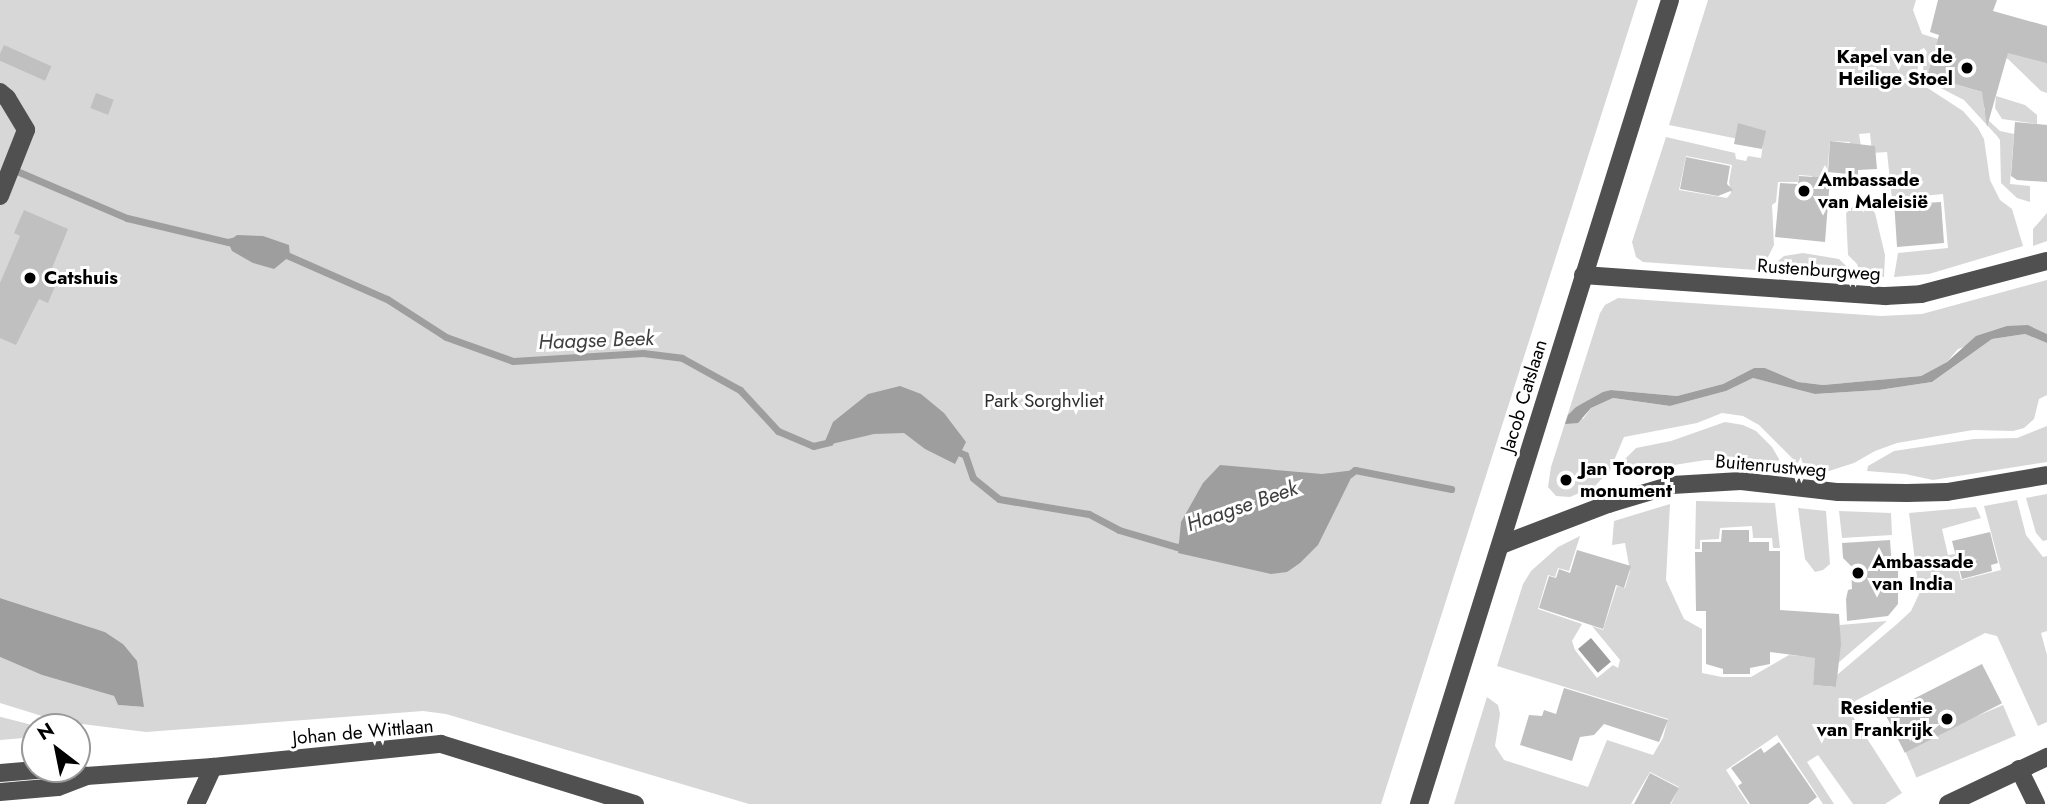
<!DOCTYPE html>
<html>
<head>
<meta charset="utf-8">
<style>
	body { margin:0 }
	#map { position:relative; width:2047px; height:804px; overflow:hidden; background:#fff; font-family:Jost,sans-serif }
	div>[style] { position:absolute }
	.green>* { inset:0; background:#d7d7d7; transform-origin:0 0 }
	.water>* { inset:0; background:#9e9e9e; transform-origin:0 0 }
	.stream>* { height:7px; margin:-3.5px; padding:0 3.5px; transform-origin:3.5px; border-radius:3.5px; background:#9e9e9e }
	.building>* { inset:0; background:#c0c0c0; transform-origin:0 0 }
	.minor>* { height:18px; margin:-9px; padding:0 9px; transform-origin:9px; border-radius:9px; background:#505050 }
	.dots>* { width:19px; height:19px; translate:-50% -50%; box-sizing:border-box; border:4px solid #fff; border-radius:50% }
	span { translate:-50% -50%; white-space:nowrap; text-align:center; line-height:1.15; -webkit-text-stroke:6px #fff; paint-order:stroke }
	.poi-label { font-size:19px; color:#000; font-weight:700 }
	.right { translate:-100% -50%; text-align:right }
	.left { translate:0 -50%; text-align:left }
	.street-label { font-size:19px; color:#000 }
	.park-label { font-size:19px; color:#2e2e2e }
	.water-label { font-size:21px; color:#3f3f3f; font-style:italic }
	.north { position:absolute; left:21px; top:713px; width:70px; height:70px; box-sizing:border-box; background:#fff; border:2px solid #999; border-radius:50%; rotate:328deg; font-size:19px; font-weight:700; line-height:28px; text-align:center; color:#000 }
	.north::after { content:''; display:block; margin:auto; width:24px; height:32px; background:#000; clip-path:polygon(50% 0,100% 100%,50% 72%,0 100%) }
</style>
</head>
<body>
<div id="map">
	<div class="green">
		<i style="clip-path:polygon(0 0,1638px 0,1381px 804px,749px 804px,446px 714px,423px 711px,146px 732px,58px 721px,0 703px,0 657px,42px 675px,114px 696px,118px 705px,143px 707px,123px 644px,105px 632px,0 598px)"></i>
		<i style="clip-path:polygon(evenodd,1708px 0,1916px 0,1913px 10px,1922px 34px,1938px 39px,1927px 76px,1985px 93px,1984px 109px,1988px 120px,2000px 131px,2014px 134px,2010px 184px,2030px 186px,2030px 202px,2017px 198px,2001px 183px,2000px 140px,1997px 136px,1964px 100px,1925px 80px,1923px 68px,1927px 52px,1924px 48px,1920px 50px,1917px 74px,1920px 83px,1963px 111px,1978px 128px,1984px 139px,1990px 180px,2000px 200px,2012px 209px,2023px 246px,1929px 274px,1894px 277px,1898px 253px,1948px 248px,1943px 194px,1892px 199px,1887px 152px,1872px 153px,1870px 133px,1859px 134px,1862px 153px,1849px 152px,1850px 142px,1830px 141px,1826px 185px,1812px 184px,1812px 176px,1799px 175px,1798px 182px,1778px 182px,1776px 202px,1772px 205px,1774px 245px,1766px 261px,1756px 270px,1643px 262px,1636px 257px,1632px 242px,1666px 137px,1735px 153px,1736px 159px,1746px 161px,1748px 156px,1761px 158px,1763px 144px,1669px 125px,1708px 0,1686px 156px,1732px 165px,1729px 182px,1731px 193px,1727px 198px,1679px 190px,1686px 156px)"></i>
		<i style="clip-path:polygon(2047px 39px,2047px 93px,2041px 91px,2008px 59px,1983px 52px)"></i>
		<i style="clip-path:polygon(1996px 96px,2025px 105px,2037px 115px,2037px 124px,2002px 119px,1995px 108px)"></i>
		<i style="clip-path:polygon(1856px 204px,1869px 206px,1875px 213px,1885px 255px,1884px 277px,1861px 276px,1857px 264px,1848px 255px,1846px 213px)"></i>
		<i style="clip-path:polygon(2047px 213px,2047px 241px,2033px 246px,2033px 229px)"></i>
		<i style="clip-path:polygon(1803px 253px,1839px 259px,1846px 266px,1847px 276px,1771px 271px,1772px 266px,1784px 256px)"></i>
		<i style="clip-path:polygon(2047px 280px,2047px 334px,2028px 325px,1958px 349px,1947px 362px,1921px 376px,1823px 385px,1798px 382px,1765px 368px,1754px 368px,1723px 384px,1677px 396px,1611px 390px,1576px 407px,1573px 412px,1583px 419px,1591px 408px,1613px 398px,1670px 406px,1726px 391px,1753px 378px,1816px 394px,1879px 390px,1932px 382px,1992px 339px,2025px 334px,2047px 343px,2047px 395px,2039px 399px,2034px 419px,2024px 428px,2013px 431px,1973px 430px,1897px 443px,1875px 451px,1854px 463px,1829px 471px,1802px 468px,1759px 425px,1743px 416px,1722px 413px,1697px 423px,1624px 437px,1610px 470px,1595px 486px,1570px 497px,1556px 496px,1548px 487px,1551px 467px,1600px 313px,1605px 305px,1618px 298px,1881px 316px,1922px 314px)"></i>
		<i style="clip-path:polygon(1725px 422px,1743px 425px,1756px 431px,1772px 447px,1779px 459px,1778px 463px,1706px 460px,1623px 473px,1624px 460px,1636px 448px,1671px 441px)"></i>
		<i style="clip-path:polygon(2047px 426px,2047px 462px,1933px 480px,1905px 474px,1867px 471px,1868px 466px,1894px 451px,1974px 439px,2017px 438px)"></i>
		<i style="clip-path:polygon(2047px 494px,2047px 540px,2043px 541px,2036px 533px,2026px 498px)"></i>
		<i style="clip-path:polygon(2017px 500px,2026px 535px,2043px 557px,2047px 556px,2047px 631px,2041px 633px,2047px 655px,2047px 722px,2038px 726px,1997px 636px,1985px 633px,1855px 701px,1850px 712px,1902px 793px,1885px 804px,1853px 804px,1818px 755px,1807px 762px,1834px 804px,1823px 804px,1777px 735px,1726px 770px,1748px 804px,1671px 804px,1679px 787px,1650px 772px,1631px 804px,1454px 804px,1487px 697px,1498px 705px,1500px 714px,1495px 746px,1504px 760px,1588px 787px,1607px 740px,1653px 755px,1663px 738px,1668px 719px,1497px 666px,1523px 584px,1531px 571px,1558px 547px,1580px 536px,1569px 571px,1558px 568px,1555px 577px,1548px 575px,1538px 609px,1582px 624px,1572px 641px,1575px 650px,1597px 678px,1613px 665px,1618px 668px,1620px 660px,1592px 626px,1603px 630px,1617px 586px,1625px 588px,1630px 571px,1625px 543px,1612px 545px,1614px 521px,1670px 504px,1666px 580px,1684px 619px,1702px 629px,1702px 673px,1722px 677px,1751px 677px,1789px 655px,1811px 657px,1840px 645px,1840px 625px,1887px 621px,1838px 663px,1815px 662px,1813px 685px,1836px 687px,1837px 675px,1897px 624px,1911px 611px,1919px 594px,1909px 513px,1976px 507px,1981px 518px,1942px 529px,1948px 555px,1955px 554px,1961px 580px,2001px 570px,1984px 506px)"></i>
		<i style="clip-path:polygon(1696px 501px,1775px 503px,1780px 548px,1773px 548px,1772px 538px,1753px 538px,1752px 526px,1720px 528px,1719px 539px,1700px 540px,1700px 549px,1695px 549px)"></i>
		<i style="clip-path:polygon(1798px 508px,1826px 511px,1830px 564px,1823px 570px,1815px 572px,1805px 559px)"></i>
		<i style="clip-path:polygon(1839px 511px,1891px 513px,1892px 535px,1842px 538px)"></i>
		<i style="left:2003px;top:705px;width:33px;height:108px;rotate:67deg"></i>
		<i style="clip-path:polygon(0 717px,1px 717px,40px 727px,35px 727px,35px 737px,0 740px)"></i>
	</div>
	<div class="water">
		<i style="clip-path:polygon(237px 235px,263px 236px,289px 245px,290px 256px,274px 269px,253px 263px,232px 251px,228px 242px)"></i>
		<i style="clip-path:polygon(2028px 325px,2047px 334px,2047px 343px,2025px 334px,1992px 339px,1932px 382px,1879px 390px,1815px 394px,1753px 378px,1726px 391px,1670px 406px,1613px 398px,1591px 408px,1578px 423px,1565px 424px,1568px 415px,1576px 407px,1603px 392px,1611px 390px,1677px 396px,1723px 384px,1754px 368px,1765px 368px,1798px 382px,1823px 385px,1921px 376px,1947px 362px,1976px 336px,2007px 326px)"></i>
		<i style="clip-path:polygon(900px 386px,921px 394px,944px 413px,966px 442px,955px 464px,925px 449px,904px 433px,874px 434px,823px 446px,833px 422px,868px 394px)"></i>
		<i style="clip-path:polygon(1220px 465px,1322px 474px,1355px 470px,1318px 545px,1300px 563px,1287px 572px,1271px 574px,1178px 553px,1181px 522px,1203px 483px)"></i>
		<i style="clip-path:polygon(0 598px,105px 632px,123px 644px,137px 661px,144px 707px,118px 705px,114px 696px,42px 675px,0 657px)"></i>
		<i style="left:1591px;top:638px;width:31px;height:17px;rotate:50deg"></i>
	</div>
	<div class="stream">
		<i style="left:19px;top:172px;width:117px;rotate:23.1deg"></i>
		<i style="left:127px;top:218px;width:104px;rotate:13.4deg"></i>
		<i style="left:228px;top:242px;width:9px;rotate:-13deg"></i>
		<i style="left:282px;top:253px;width:115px;rotate:23.7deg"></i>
		<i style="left:387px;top:299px;width:70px;rotate:32.8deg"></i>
		<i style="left:446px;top:337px;width:71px;rotate:19.7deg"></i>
		<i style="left:513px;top:361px;width:130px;rotate:-3.5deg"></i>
		<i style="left:643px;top:353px;width:39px;rotate:7deg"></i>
		<i style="left:682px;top:358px;width:66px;rotate:28.9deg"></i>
		<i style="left:740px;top:390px;width:56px;rotate:47.2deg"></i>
		<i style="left:778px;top:431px;width:38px;rotate:23deg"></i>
		<i style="left:813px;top:446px;width:17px;rotate:-13deg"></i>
		<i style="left:954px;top:450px;width:12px;rotate:24deg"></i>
		<i style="left:965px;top:455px;width:24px;rotate:71deg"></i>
		<i style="left:973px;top:478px;width:33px;rotate:39deg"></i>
		<i style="left:999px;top:499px;width:91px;rotate:9.5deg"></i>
		<i style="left:1089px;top:514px;width:34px;rotate:28deg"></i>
		<i style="left:1119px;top:530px;width:60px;rotate:16.3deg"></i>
		<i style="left:1177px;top:547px;width:9px;rotate:-13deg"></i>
		<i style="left:1350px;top:474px;width:6px;rotate:-39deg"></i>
		<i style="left:1355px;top:470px;width:98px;rotate:11.2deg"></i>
	</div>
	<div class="building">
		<i style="clip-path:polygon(1938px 0,1997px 0,1993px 11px,2047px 26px,2047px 63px,2008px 53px,1987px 127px,1982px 92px,1927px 76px,1939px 35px,1930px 32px)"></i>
		<i style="left:4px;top:45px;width:52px;height:16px;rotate:24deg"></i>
		<i style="left:96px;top:93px;width:19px;height:16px;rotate:21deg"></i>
		<i style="clip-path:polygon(2015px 122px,2047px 125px,2047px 182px,2017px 180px,2011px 176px)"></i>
		<i style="clip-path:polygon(1738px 123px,1766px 131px,1762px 149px,1734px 144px)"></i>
		<i style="clip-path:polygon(1830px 141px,1875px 146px,1877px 169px,1858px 170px,1858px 175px,1828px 172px)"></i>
		<i style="clip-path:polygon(1686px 157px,1730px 166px,1727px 184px,1733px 190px,1718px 196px,1680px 189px)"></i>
		<i style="clip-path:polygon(1799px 176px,1830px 178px,1825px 242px,1775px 237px,1780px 183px,1798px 184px)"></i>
		<i style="clip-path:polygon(1925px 198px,1926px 203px,1941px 202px,1944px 243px,1897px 247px,1894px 201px)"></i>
		<i style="clip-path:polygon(24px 210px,68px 229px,50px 273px,59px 277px,48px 303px,39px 299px,16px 345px,0 338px,0 283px,20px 236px,14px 233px)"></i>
		<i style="clip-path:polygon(1722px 530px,1749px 530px,1749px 542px,1769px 542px,1769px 551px,1780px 551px,1780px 610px,1839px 614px,1841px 644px,1836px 687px,1813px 685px,1815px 658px,1770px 652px,1770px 664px,1750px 668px,1750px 674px,1723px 674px,1723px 669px,1706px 664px,1706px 611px,1696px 611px,1695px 552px,1702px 552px,1702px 542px,1721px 542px)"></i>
		<i style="clip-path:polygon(1990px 532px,1998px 563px,1991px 565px,1992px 571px,1962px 579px,1952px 541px)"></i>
		<i style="clip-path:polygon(1890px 540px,1892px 568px,1898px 567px,1898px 604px,1888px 616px,1847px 621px,1846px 599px,1848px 590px,1852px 589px,1851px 566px,1843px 558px,1842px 543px)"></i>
		<i style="clip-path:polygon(1577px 550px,1631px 566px,1624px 588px,1616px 585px,1603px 629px,1539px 608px,1549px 576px,1556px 578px,1559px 569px,1570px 573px)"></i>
		<i style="left:1982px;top:664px;width:44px;height:109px;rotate:63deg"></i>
		<i style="clip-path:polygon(1564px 688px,1668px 720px,1659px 742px,1604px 724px,1594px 735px,1580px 737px,1572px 761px,1520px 745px,1529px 715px,1542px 716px,1544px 710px,1556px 714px)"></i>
		<i style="clip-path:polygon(1779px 742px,1817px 797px,1808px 804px,1750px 804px,1738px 786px,1742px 783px,1731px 768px,1761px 748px,1764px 753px)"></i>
		<i style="clip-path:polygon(1650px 773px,1679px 788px,1670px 804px,1634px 804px)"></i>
	</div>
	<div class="minor">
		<i style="left:0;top:92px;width:9px;rotate:41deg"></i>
		<i style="left:7px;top:98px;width:37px;rotate:59deg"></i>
		<i style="left:26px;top:130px;width:71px;rotate:111.5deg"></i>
		<i style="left:1583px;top:275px;width:303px;rotate:4deg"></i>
		<i style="left:1885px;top:296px;width:36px;rotate:-3deg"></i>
		<i style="left:1921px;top:294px;width:130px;rotate:-14.7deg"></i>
		<i style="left:1501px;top:545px;width:115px;rotate:-21deg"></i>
		<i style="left:1608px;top:504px;width:67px;rotate:-16.5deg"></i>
		<i style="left:1672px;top:485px;width:69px;rotate:-3.3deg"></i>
		<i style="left:1741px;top:481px;width:98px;rotate:6.5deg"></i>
		<i style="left:1838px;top:492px;width:69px;rotate:0.8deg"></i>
		<i style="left:1907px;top:493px;width:40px;rotate:-1.4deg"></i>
		<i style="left:1947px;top:492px;width:101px;rotate:-9.6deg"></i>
		<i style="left:2019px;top:769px;width:39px;rotate:64deg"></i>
		<i style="left:0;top:773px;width:48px;rotate:-4.8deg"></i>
		<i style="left:48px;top:769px;width:39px;rotate:10deg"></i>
		<i style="left:86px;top:776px;width:127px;rotate:-4.1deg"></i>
		<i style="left:213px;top:767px;width:229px;rotate:-5.8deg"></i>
		<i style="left:441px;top:744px;width:203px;rotate:17.2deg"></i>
		<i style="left:0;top:792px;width:58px;rotate:-4.9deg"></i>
		<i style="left:58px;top:787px;width:30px;rotate:-21deg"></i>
		<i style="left:196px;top:804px;width:41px;rotate:-65.3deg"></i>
		<i style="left:1419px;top:804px;width:842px;rotate:-72.66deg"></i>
		<i style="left:1948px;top:804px;width:110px;rotate:-25.4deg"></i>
	</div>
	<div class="dots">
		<i style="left:1967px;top:68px;background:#000"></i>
		<i style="left:1804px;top:191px;background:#000"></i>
		<i style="left:30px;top:278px;background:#000"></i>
		<i style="left:1566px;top:480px;background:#000"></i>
		<i style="left:1858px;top:573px;background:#000"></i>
		<i style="left:1947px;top:719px;background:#000"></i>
	</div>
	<div class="poi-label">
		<span class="right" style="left:1953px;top:68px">Kapel van de<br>Heilige Stoel</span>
		<span class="left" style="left:1818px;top:191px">Ambassade<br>van Maleisië</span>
		<span class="left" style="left:44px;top:278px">Catshuis</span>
		<span class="left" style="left:1580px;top:480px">Jan Toorop<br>monument</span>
		<span class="left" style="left:1872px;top:573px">Ambassade<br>van India</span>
		<span class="right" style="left:1933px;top:719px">Residentie<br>van Frankrijk</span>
	</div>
	<div class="street-label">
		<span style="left:1819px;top:270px;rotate:4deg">Rustenburgweg</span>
		<span style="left:1524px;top:396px;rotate:-73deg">Jacob Catslaan</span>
		<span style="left:1771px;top:466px;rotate:5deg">Buitenrustweg</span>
		<span style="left:363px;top:732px;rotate:-5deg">Johan de Wittlaan</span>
	</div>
	<div class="park-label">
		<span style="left:1044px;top:401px">Park Sorghvliet</span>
	</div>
	<div class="water-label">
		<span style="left:596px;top:340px;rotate:-2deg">Haagse Beek</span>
		<span style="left:1242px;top:506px;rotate:-19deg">Haagse Beek</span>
	</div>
	<div class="north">N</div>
</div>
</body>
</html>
